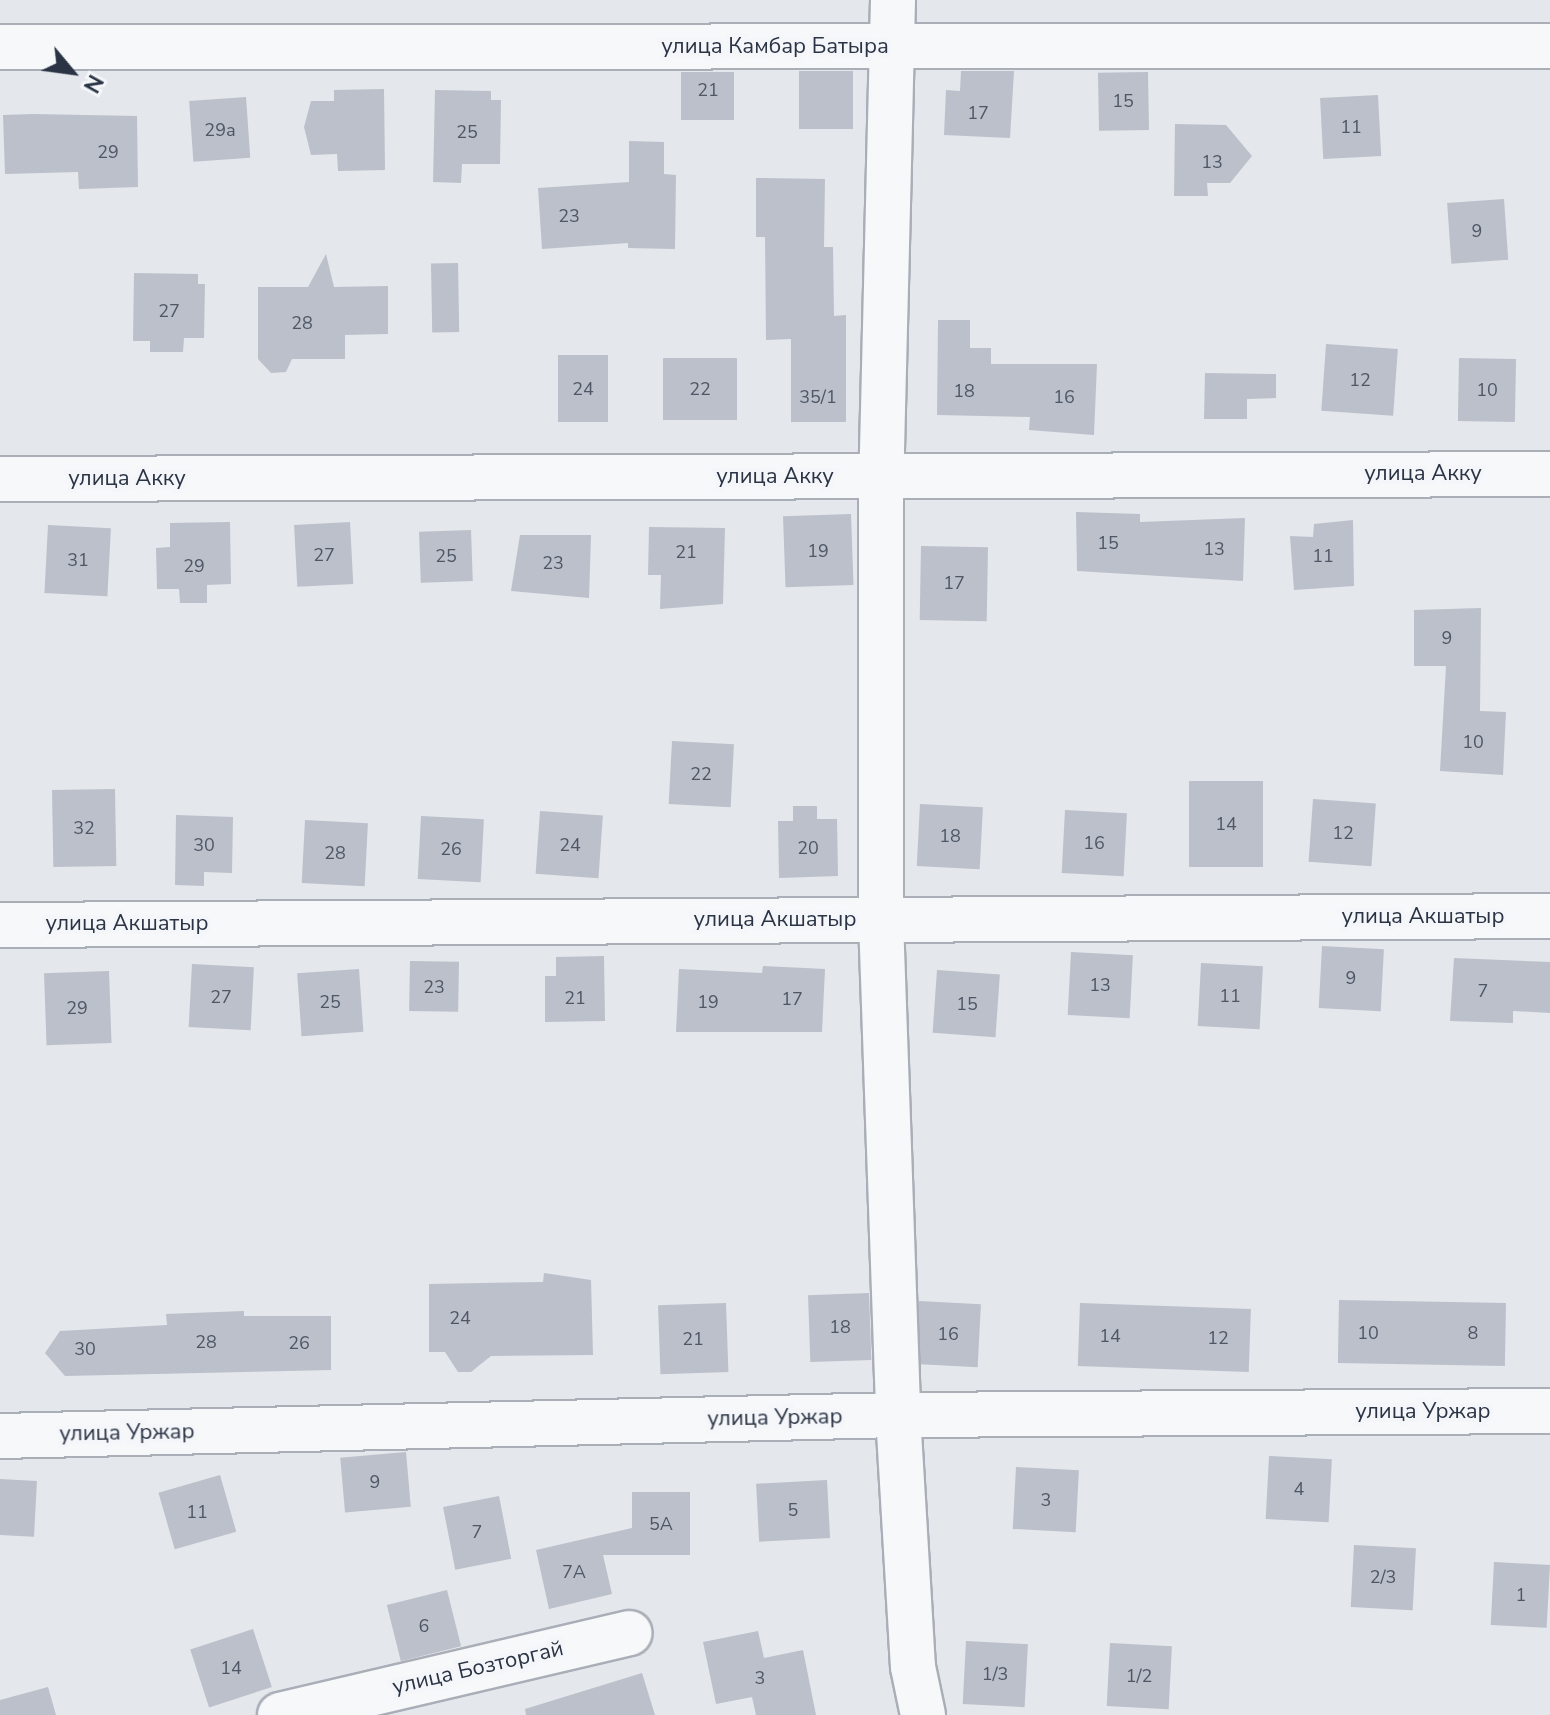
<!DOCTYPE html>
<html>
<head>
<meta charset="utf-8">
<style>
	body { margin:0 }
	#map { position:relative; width:1550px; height:1715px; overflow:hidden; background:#e4e7ec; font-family:"Nunito Sans",sans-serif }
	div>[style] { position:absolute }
	.building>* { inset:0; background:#bbc0ca; transform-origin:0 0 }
	.roads { filter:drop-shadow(2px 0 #a9aeb7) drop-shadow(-2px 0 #a9aeb7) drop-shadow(0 2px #a9aeb7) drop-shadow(0 -2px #a9aeb7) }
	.minor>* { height:44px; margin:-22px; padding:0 22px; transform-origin:22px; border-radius:22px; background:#f7f8fa }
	span { translate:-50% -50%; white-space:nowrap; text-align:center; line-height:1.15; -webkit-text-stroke:8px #f4f6f9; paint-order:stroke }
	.number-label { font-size:18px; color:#4f5766 }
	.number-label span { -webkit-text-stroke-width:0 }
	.street-label { font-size:22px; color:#2b3445 }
	.north { position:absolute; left:32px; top:32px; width:80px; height:80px; -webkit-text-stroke:6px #f4f6f9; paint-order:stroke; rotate:119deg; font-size:22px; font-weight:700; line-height:32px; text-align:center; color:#2b3445 }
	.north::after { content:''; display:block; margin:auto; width:28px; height:36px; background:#2b3445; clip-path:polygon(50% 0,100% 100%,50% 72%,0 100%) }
</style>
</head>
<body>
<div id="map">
	<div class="building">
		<i style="left:799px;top:71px;width:54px;height:58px"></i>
		<i style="clip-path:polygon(961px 71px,1014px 71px,1010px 138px,944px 135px,946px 90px,960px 91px)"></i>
		<i style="left:681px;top:72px;width:53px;height:48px"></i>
		<i style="left:1148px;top:72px;width:58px;height:50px;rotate:89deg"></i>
		<i style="clip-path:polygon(384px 89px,385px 170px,338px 171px,337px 154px,311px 155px,304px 127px,311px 101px,334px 101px,334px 90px)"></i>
		<i style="clip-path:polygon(435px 90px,491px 91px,491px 100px,501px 100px,500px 164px,462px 164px,461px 183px,433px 182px)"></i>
		<i style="left:1378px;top:95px;width:61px;height:58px;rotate:87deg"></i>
		<i style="left:246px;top:97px;width:61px;height:57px;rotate:86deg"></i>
		<i style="clip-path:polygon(33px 114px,137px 116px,138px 187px,79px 189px,78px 172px,5px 174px,3px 115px)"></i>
		<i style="clip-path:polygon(1175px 124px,1226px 125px,1252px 156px,1230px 183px,1207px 183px,1208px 196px,1174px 196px)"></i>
		<i style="clip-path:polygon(629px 141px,664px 142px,664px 174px,676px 175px,675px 249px,628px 248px,628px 243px,542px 249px,538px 188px,629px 182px)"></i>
		<i style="clip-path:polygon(756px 178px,825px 179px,824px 247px,833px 247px,834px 316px,846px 315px,846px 422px,791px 422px,791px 339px,766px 340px,765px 237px,756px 237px)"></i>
		<i style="left:1504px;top:199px;width:61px;height:57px;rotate:86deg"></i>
		<i style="clip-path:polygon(326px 254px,334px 287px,388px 286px,388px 334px,345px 335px,345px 359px,292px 359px,286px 372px,271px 373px,258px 359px,258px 287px,308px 287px)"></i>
		<i style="left:458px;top:263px;width:69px;height:27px;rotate:89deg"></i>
		<i style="clip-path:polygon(134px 273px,198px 274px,198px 284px,205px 284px,204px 338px,184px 338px,183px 352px,150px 352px,150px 341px,133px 341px)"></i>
		<i style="clip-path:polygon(938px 320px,970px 320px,970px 348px,991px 348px,991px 364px,1097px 364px,1094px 435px,1029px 430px,1030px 417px,937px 415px)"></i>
		<i style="left:1326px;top:344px;width:72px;height:67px;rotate:4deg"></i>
		<i style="left:558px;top:355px;width:50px;height:67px"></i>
		<i style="left:737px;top:358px;width:62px;height:74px;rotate:90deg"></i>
		<i style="left:1459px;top:358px;width:57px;height:63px;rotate:1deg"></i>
		<i style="clip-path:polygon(1205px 373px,1276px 374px,1276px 398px,1247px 399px,1247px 419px,1204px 419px)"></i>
		<i style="clip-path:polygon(1076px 512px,1140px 514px,1140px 522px,1245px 518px,1243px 581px,1077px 571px)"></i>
		<i style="left:851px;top:514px;width:71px;height:68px;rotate:88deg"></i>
		<i style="clip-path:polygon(1353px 520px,1354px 586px,1294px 590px,1290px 536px,1313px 537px,1314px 524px)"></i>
		<i style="clip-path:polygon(230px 522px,231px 584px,207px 585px,207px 603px,180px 603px,179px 589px,157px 589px,156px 548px,170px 547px,170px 523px)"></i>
		<i style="left:350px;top:522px;width:62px;height:56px;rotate:87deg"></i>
		<i style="left:48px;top:525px;width:63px;height:68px;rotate:3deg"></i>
		<i style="clip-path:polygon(649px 527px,725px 528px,723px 604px,660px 609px,661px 575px,648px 575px)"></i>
		<i style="left:471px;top:530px;width:51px;height:52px;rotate:88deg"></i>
		<i style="clip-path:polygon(520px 535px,591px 535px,589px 598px,511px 591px)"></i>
		<i style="left:921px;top:546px;width:67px;height:74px;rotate:1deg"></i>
		<i style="clip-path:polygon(1481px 608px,1480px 711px,1506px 712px,1503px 775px,1440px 771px,1446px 666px,1414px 666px,1414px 610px)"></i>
		<i style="left:672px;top:741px;width:62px;height:63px;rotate:3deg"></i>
		<i style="left:1189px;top:781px;width:74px;height:86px"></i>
		<i style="left:115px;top:789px;width:77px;height:63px;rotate:89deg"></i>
		<i style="left:1313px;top:799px;width:63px;height:63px;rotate:4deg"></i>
		<i style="left:920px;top:804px;width:63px;height:62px;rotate:3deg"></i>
		<i style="clip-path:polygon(793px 806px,817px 806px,817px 819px,837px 819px,838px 876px,779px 878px,778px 821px,793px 821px)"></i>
		<i style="left:1065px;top:810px;width:62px;height:63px;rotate:3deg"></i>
		<i style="left:540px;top:811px;width:63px;height:63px;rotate:4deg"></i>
		<i style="clip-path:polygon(176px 815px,233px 817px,232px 873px,204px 872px,204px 886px,175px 885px)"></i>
		<i style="left:421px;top:816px;width:63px;height:63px;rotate:3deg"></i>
		<i style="left:305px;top:820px;width:63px;height:63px;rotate:3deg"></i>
		<i style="left:1322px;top:946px;width:62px;height:62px;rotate:3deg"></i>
		<i style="left:1071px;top:952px;width:62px;height:63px;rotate:3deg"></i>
		<i style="clip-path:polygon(604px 956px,605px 1021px,545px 1022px,545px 976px,556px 976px,556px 957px)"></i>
		<i style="clip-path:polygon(1454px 958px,1550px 962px,1550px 1013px,1513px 1011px,1513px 1023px,1450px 1021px)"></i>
		<i style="left:410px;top:961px;width:49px;height:50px;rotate:1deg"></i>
		<i style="left:1201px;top:963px;width:62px;height:63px;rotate:3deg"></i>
		<i style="left:192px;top:964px;width:62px;height:63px;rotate:3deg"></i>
		<i style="clip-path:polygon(763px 966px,825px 969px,822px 1032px,676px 1032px,679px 969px,762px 973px)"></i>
		<i style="left:359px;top:969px;width:63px;height:62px;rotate:86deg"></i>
		<i style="left:937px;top:970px;width:63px;height:63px;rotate:4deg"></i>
		<i style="left:109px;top:971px;width:72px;height:65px;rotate:88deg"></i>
		<i style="clip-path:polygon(544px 1273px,591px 1280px,593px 1355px,491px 1356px,471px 1372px,458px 1372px,445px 1352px,429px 1352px,429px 1284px,543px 1282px)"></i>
		<i style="left:869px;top:1293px;width:67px;height:61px;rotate:88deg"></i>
		<i style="left:1339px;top:1300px;width:167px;height:63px;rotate:1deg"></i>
		<i style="left:919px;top:1301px;width:62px;height:63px;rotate:3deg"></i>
		<i style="left:726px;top:1303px;width:69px;height:68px;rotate:88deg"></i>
		<i style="left:1080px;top:1303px;width:171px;height:63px;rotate:2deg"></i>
		<i style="clip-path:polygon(244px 1311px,244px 1316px,331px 1316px,331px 1370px,65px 1376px,45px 1353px,60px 1331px,167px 1325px,166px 1314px)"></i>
		<i style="left:406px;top:1452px;width:55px;height:66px;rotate:85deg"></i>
		<i style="left:1269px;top:1456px;width:63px;height:63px;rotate:3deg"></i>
		<i style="left:1016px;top:1467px;width:63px;height:62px;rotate:3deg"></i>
		<i style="left:220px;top:1475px;width:59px;height:64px;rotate:74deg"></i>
		<i style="left:0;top:1479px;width:37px;height:56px;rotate:3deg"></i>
		<i style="left:827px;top:1480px;width:58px;height:71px;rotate:87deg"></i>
		<i style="clip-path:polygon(632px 1492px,690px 1492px,690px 1555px,603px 1555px,612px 1594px,549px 1609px,536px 1550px,632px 1528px)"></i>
		<i style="left:499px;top:1496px;width:64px;height:57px;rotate:79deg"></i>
		<i style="left:1354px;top:1545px;width:62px;height:62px;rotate:3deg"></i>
		<i style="left:1494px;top:1562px;width:56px;height:63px;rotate:3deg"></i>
		<i style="left:447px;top:1590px;width:58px;height:62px;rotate:76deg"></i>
		<i style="left:253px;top:1629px;width:61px;height:66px;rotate:72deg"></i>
		<i style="clip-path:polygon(758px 1631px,764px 1658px,803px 1650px,816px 1715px,756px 1715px,752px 1697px,716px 1704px,703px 1642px)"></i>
		<i style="left:966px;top:1641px;width:62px;height:63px;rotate:3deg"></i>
		<i style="left:1110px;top:1643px;width:62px;height:63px;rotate:3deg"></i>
		<i style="clip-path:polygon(642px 1673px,655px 1715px,526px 1715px,525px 1709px)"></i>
		<i style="clip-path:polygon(48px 1687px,56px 1715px,0 1715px,0 1700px)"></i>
	</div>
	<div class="roads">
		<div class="minor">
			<i style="left:893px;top:0;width:476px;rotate:91.4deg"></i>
			<i style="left:881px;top:476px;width:444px;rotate:90deg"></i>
			<i style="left:881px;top:920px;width:495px;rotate:88deg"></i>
			<i style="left:898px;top:1415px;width:252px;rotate:86.6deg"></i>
			<i style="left:913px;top:1667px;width:49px;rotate:78.2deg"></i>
			<i style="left:0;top:47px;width:1550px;rotate:-0.04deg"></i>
			<i style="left:0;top:479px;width:1550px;rotate:-0.18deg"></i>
			<i style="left:0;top:925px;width:1550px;rotate:-0.33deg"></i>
			<i style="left:0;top:1436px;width:898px;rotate:-1.34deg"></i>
			<i style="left:898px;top:1415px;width:652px;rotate:-0.35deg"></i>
			<i style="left:280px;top:1715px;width:359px;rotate:-13.2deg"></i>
		</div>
	</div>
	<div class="number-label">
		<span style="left:708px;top:90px">21</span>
		<span style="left:1123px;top:101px">15</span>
		<span style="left:978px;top:113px">17</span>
		<span style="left:1351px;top:127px">11</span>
		<span style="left:220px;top:130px">29а</span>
		<span style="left:467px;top:132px">25</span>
		<span style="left:108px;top:152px">29</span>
		<span style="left:1212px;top:162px">13</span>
		<span style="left:569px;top:216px">23</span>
		<span style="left:1477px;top:231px">9</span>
		<span style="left:169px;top:311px">27</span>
		<span style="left:302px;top:323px">28</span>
		<span style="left:1360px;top:380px">12</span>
		<span style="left:583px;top:389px">24</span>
		<span style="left:700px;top:389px">22</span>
		<span style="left:1487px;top:390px">10</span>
		<span style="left:964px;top:391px">18</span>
		<span style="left:818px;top:397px">35/1</span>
		<span style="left:1064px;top:397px">16</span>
		<span style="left:1108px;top:543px">15</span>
		<span style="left:1214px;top:549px">13</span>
		<span style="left:818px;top:551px">19</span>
		<span style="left:686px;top:552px">21</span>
		<span style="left:324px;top:555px">27</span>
		<span style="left:446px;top:556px">25</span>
		<span style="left:1323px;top:556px">11</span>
		<span style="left:78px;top:560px">31</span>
		<span style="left:553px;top:563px">23</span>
		<span style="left:194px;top:566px">29</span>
		<span style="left:954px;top:583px">17</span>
		<span style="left:1447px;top:638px">9</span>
		<span style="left:1473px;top:742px">10</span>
		<span style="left:701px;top:774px">22</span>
		<span style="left:1226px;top:824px">14</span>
		<span style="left:84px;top:828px">32</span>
		<span style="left:1343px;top:833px">12</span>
		<span style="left:950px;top:836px">18</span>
		<span style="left:1094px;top:843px">16</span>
		<span style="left:204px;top:845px">30</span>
		<span style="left:570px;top:845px">24</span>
		<span style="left:808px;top:848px">20</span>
		<span style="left:451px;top:849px">26</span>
		<span style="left:335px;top:853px">28</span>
		<span style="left:1351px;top:978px">9</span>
		<span style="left:1100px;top:985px">13</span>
		<span style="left:434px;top:987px">23</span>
		<span style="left:1483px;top:991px">7</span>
		<span style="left:1230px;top:996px">11</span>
		<span style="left:221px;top:997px">27</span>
		<span style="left:575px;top:998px">21</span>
		<span style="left:792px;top:999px">17</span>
		<span style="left:330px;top:1002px">25</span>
		<span style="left:708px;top:1002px">19</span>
		<span style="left:967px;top:1004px">15</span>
		<span style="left:77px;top:1008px">29</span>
		<span style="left:460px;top:1318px">24</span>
		<span style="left:840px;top:1327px">18</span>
		<span style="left:1368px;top:1333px">10</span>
		<span style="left:1473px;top:1333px">8</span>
		<span style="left:948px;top:1334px">16</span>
		<span style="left:1110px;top:1336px">14</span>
		<span style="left:1218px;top:1338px">12</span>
		<span style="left:693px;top:1339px">21</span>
		<span style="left:206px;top:1342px">28</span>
		<span style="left:299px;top:1343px">26</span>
		<span style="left:85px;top:1349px">30</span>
		<span style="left:375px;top:1482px">9</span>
		<span style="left:1299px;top:1489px">4</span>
		<span style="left:1046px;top:1500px">3</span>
		<span style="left:793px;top:1510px">5</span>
		<span style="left:197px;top:1512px">11</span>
		<span style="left:661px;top:1524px">5А</span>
		<span style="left:477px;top:1532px">7</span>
		<span style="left:574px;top:1572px">7А</span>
		<span style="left:1383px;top:1577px">2/3</span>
		<span style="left:1521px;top:1595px">1</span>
		<span style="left:424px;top:1626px">6</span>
		<span style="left:231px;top:1668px">14</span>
		<span style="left:995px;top:1674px">1/3</span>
		<span style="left:1139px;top:1676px">1/2</span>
		<span style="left:760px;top:1678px">3</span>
	</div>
	<div class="street-label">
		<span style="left:775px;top:47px">улица Камбар Батыра</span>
		<span style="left:1423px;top:474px">улица Акку</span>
		<span style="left:775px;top:477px">улица Акку</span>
		<span style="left:127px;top:479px">улица Акку</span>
		<span style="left:1423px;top:917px">улица Акшатыр</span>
		<span style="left:775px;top:920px">улица Акшатыр</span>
		<span style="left:127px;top:924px">улица Акшатыр</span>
		<span style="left:1423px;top:1412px">улица Уржар</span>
		<span style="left:775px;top:1418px;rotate:-1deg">улица Уржар</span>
		<span style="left:127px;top:1433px;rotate:-1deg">улица Уржар</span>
		<span style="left:478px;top:1668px;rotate:-13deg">улица Бозторгай</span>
	</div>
	<div class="north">N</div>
</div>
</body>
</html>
